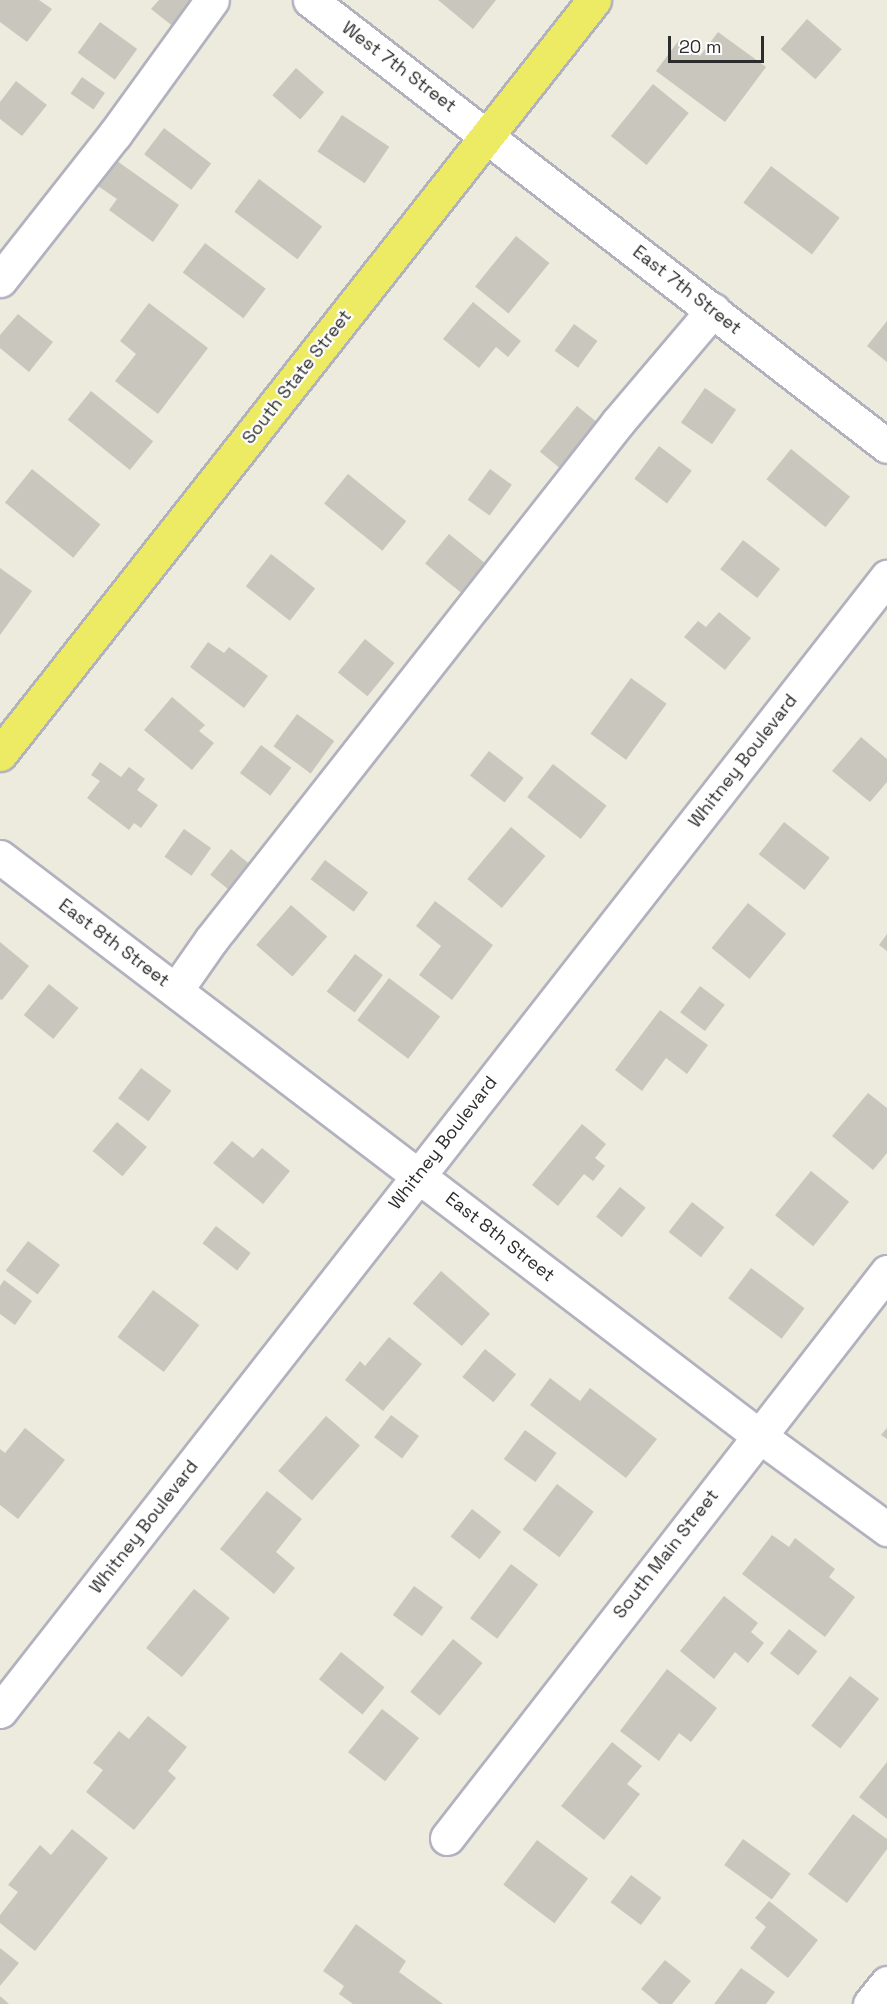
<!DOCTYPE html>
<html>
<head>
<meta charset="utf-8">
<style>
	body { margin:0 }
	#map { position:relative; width:887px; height:2004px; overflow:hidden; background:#edeade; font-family:"Space Grotesk",sans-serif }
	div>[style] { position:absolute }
	.building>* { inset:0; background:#c9c6be; transform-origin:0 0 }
	.roads { filter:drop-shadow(2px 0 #b2b2bf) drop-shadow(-2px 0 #b2b2bf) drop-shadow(0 2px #b2b2bf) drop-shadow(0 -2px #b2b2bf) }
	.minor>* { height:33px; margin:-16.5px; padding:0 16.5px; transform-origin:16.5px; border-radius:16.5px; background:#fff }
	.major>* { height:33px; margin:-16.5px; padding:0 16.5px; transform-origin:16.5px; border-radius:16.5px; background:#edea63 }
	span { translate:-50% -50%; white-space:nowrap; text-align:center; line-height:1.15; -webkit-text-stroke:4.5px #fff; paint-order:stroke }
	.street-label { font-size:18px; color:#2c2c2c }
	.scale { position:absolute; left:668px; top:36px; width:96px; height:27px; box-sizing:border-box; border:3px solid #2c2c2c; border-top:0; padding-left:8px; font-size:18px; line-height:21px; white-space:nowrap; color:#2c2c2c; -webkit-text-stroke:4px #fff; paint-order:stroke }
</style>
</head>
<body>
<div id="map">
	<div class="building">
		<i style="clip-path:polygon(0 0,39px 0,52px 9px,27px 42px,0 22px)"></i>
		<i style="clip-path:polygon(159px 0,196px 0,179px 31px,151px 9px)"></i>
		<i style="clip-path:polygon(438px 0,496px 0,473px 29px)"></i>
		<i style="left:807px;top:19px;width:46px;height:40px;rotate:41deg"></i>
		<i style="left:100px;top:22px;width:46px;height:38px;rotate:36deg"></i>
		<i style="clip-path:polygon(718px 32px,766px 67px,725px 122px,656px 71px,679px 40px,700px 56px)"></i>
		<i style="left:296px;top:68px;width:37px;height:36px;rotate:41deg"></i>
		<i style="left:82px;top:77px;width:28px;height:20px;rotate:35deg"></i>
		<i style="clip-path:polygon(16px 81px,47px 105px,22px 136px,0 119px,0 102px)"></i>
		<i style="left:653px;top:84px;width:46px;height:67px;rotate:39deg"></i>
		<i style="left:342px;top:115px;width:57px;height:44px;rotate:34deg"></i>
		<i style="left:164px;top:128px;width:59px;height:33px;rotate:37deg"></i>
		<i style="clip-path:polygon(110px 156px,179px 205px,153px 242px,109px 210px,117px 199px,92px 182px)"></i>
		<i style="left:771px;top:166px;width:86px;height:46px;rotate:37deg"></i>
		<i style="left:259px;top:179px;width:79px;height:41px;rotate:37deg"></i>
		<i style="left:516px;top:236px;width:43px;height:65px;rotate:39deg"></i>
		<i style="left:205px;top:243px;width:76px;height:37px;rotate:37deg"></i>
		<i style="clip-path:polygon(473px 302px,521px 341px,508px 357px,496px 347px,479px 368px,443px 339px)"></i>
		<i style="clip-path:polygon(149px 303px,208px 348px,158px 414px,115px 381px,136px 354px,120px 341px)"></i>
		<i style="clip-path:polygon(18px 314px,53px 342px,29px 372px,0 348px,0 335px)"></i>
		<i style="clip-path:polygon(887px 321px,887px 362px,867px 346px)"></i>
		<i style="left:574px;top:324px;width:29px;height:33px;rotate:36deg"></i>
		<i style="left:705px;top:388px;width:38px;height:42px;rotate:35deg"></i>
		<i style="left:91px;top:391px;width:80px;height:37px;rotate:39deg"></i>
		<i style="left:577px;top:406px;width:35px;height:59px;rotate:39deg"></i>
		<i style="left:659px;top:446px;width:41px;height:41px;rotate:37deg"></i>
		<i style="left:791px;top:449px;width:76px;height:39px;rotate:39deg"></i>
		<i style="left:32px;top:469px;width:88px;height:43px;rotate:39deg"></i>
		<i style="left:490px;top:469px;width:27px;height:38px;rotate:36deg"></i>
		<i style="left:348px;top:474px;width:75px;height:38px;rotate:39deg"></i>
		<i style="left:449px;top:534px;width:46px;height:38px;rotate:39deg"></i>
		<i style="left:743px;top:540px;width:47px;height:37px;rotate:38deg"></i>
		<i style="left:271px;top:554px;width:56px;height:41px;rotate:38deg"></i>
		<i style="clip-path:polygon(0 568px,32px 591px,0 635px)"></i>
		<i style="clip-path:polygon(719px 612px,751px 638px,725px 670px,684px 637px,698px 621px,706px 627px)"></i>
		<i style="left:365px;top:639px;width:38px;height:43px;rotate:39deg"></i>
		<i style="clip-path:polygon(208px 642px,224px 653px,229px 647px,268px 676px,244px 708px,190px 667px)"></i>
		<i style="left:631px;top:678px;width:44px;height:69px;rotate:36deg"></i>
		<i style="clip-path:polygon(172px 697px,205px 725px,199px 731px,214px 743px,192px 770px,144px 730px)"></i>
		<i style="left:297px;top:714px;width:46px;height:40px;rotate:36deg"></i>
		<i style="clip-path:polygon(861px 737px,887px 759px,887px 782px,870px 802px,832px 771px)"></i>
		<i style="left:261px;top:745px;width:38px;height:35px;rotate:37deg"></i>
		<i style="left:489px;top:751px;width:44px;height:31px;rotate:38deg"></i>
		<i style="clip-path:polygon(100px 762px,121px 777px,129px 767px,145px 779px,137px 790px,158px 805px,141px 828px,134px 823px,129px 830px,87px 798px,100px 781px,91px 775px)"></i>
		<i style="left:553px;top:764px;width:68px;height:42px;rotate:38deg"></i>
		<i style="left:784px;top:822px;width:58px;height:41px;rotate:38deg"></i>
		<i style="left:511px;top:827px;width:45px;height:68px;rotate:40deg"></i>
		<i style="left:184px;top:829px;width:33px;height:34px;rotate:35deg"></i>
		<i style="left:231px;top:849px;width:36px;height:33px;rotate:39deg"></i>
		<i style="left:325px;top:860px;width:54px;height:24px;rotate:37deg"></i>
		<i style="clip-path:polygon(435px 901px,493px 945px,452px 1000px,419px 975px,441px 946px,416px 926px)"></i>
		<i style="left:748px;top:903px;width:49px;height:58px;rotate:39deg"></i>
		<i style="left:291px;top:905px;width:48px;height:53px;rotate:41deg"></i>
		<i style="clip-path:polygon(887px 934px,887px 951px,879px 945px)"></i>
		<i style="clip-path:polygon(0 942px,29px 966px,2px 1000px,0 999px)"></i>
		<i style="left:355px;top:954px;width:35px;height:47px;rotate:37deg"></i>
		<i style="left:389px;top:978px;width:64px;height:53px;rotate:37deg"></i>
		<i style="left:49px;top:984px;width:38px;height:40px;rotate:39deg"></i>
		<i style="left:700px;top:986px;width:31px;height:33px;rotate:37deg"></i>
		<i style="clip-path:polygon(660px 1010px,708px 1045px,687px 1074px,666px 1058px,642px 1091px,615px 1070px)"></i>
		<i style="left:141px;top:1068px;width:38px;height:38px;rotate:37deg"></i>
		<i style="clip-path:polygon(868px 1093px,887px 1108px,887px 1153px,873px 1170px,832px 1136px)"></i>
		<i style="left:117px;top:1122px;width:39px;height:38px;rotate:40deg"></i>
		<i style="clip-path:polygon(582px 1124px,606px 1144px,595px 1158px,605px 1166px,593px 1181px,584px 1174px,558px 1206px,532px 1185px)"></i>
		<i style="clip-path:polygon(232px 1141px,253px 1158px,262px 1148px,290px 1171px,263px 1204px,213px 1163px)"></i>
		<i style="left:811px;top:1171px;width:49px;height:57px;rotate:39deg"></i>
		<i style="left:620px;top:1187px;width:33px;height:38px;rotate:39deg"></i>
		<i style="left:692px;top:1202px;width:41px;height:38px;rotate:38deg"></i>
		<i style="left:216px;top:1226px;width:44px;height:22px;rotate:38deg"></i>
		<i style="left:28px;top:1241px;width:40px;height:37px;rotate:37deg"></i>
		<i style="left:751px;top:1268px;width:67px;height:38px;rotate:37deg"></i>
		<i style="left:441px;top:1271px;width:65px;height:43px;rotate:41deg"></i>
		<i style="clip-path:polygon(4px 1280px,32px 1301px,15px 1325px,0 1314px,0 1286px)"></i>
		<i style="left:153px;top:1290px;width:58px;height:59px;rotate:37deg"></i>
		<i style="clip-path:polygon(389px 1337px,422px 1364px,383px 1411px,345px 1380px,360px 1361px,365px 1366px)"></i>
		<i style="left:485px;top:1349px;width:40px;height:36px;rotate:39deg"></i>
		<i style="clip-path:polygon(550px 1378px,580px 1401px,590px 1388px,657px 1439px,626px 1478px,530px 1405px)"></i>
		<i style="left:391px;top:1415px;width:35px;height:28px;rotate:37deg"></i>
		<i style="left:326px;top:1416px;width:45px;height:73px;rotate:41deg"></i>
		<i style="clip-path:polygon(25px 1428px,65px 1460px,18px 1519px,0 1505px,0 1449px,5px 1453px)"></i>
		<i style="clip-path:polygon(887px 1428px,887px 1439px,881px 1435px)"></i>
		<i style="left:525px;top:1430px;width:39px;height:36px;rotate:36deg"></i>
		<i style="left:557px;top:1484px;width:46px;height:57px;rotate:37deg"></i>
		<i style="clip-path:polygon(267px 1491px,302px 1519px,276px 1552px,295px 1568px,274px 1594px,220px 1549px)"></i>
		<i style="left:472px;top:1509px;width:37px;height:35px;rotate:38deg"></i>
		<i style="clip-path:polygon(772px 1535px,789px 1547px,795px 1538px,835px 1569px,829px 1577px,855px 1597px,825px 1637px,742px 1574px)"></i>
		<i style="left:511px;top:1564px;width:34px;height:68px;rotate:37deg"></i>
		<i style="left:414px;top:1586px;width:36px;height:36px;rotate:36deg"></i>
		<i style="left:194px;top:1589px;width:46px;height:76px;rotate:39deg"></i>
		<i style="clip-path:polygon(724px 1596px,758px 1623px,751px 1632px,764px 1643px,748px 1663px,735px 1652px,714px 1679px,680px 1651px)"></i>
		<i style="left:789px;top:1629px;width:36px;height:31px;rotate:38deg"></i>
		<i style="left:453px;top:1639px;width:38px;height:68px;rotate:39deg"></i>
		<i style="left:341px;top:1652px;width:56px;height:35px;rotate:39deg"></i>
		<i style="clip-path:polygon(667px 1669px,717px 1708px,691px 1742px,679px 1733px,659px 1761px,620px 1731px)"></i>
		<i style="left:850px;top:1676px;width:37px;height:63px;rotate:38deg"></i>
		<i style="left:382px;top:1709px;width:47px;height:55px;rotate:38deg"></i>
		<i style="clip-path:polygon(148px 1716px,187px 1747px,168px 1771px,176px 1778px,134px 1830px,86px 1792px,103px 1770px,93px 1763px,119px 1731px,129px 1739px)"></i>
		<i style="clip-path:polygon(612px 1742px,642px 1766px,627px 1784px,640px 1794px,604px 1840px,561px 1806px)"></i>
		<i style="clip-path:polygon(887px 1762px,887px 1819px,859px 1797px)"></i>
		<i style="clip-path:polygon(853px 1814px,887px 1839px,887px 1849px,847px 1903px,808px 1874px)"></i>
		<i style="clip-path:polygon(72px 1829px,108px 1858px,35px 1951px,0 1923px,0 1915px,18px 1892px,8px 1885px,40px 1845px,51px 1855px)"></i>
		<i style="left:743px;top:1839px;width:59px;height:32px;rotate:36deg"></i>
		<i style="left:537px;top:1840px;width:64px;height:56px;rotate:37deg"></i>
		<i style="left:631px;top:1875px;width:38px;height:34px;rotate:37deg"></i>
		<i style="clip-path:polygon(769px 1901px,818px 1940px,788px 1978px,750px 1948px,766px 1927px,755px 1918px)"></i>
		<i style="clip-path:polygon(356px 1924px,406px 1961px,399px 1972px,443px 2004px,353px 2004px,339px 1994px,344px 1986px,323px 1971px)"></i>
		<i style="clip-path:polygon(0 1948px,19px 1963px,0 1986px)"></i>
		<i style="clip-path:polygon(665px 1960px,691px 1981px,672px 2004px,659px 2004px,641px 1989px)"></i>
		<i style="clip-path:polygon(741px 1968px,775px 1992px,766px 2004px,714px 2004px)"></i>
		<i style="clip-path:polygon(0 1996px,9px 2004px,0 2004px)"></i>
	</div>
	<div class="roads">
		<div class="minor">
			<i style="left:310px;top:0;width:729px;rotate:37.7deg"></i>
			<i style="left:0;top:280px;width:186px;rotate:-51.8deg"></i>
			<i style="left:115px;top:134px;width:165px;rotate:-54.1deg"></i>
			<i style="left:0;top:857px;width:953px;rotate:37.33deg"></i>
			<i style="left:758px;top:1435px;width:160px;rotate:36.1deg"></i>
			<i style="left:176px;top:990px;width:61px;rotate:-55deg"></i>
			<i style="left:211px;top:940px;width:659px;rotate:-51.84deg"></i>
			<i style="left:618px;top:422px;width:147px;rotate:-49.7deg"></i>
			<i style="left:0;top:1711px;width:1440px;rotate:-51.97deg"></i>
			<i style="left:447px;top:1838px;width:717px;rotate:-52.14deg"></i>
			<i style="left:870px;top:2004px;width:27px;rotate:-51deg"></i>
		</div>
		<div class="major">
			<i style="left:0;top:754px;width:960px;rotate:-51.77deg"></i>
		</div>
	</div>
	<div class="street-label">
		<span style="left:399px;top:67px;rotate:37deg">West 7th Street</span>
		<span style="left:687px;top:290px;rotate:38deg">East 7th Street</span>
		<span style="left:297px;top:377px;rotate:-52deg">South State Street</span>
		<span style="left:743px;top:761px;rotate:-52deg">Whitney Boulevard</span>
		<span style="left:114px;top:943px;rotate:37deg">East 8th Street</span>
		<span style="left:443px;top:1143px;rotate:-52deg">Whitney Boulevard</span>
		<span style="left:500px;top:1237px;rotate:38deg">East 8th Street</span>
		<span style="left:144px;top:1527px;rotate:-52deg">Whitney Boulevard</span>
		<span style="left:666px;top:1554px;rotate:-52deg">South Main Street</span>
	</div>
	<div class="scale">20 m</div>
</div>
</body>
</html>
